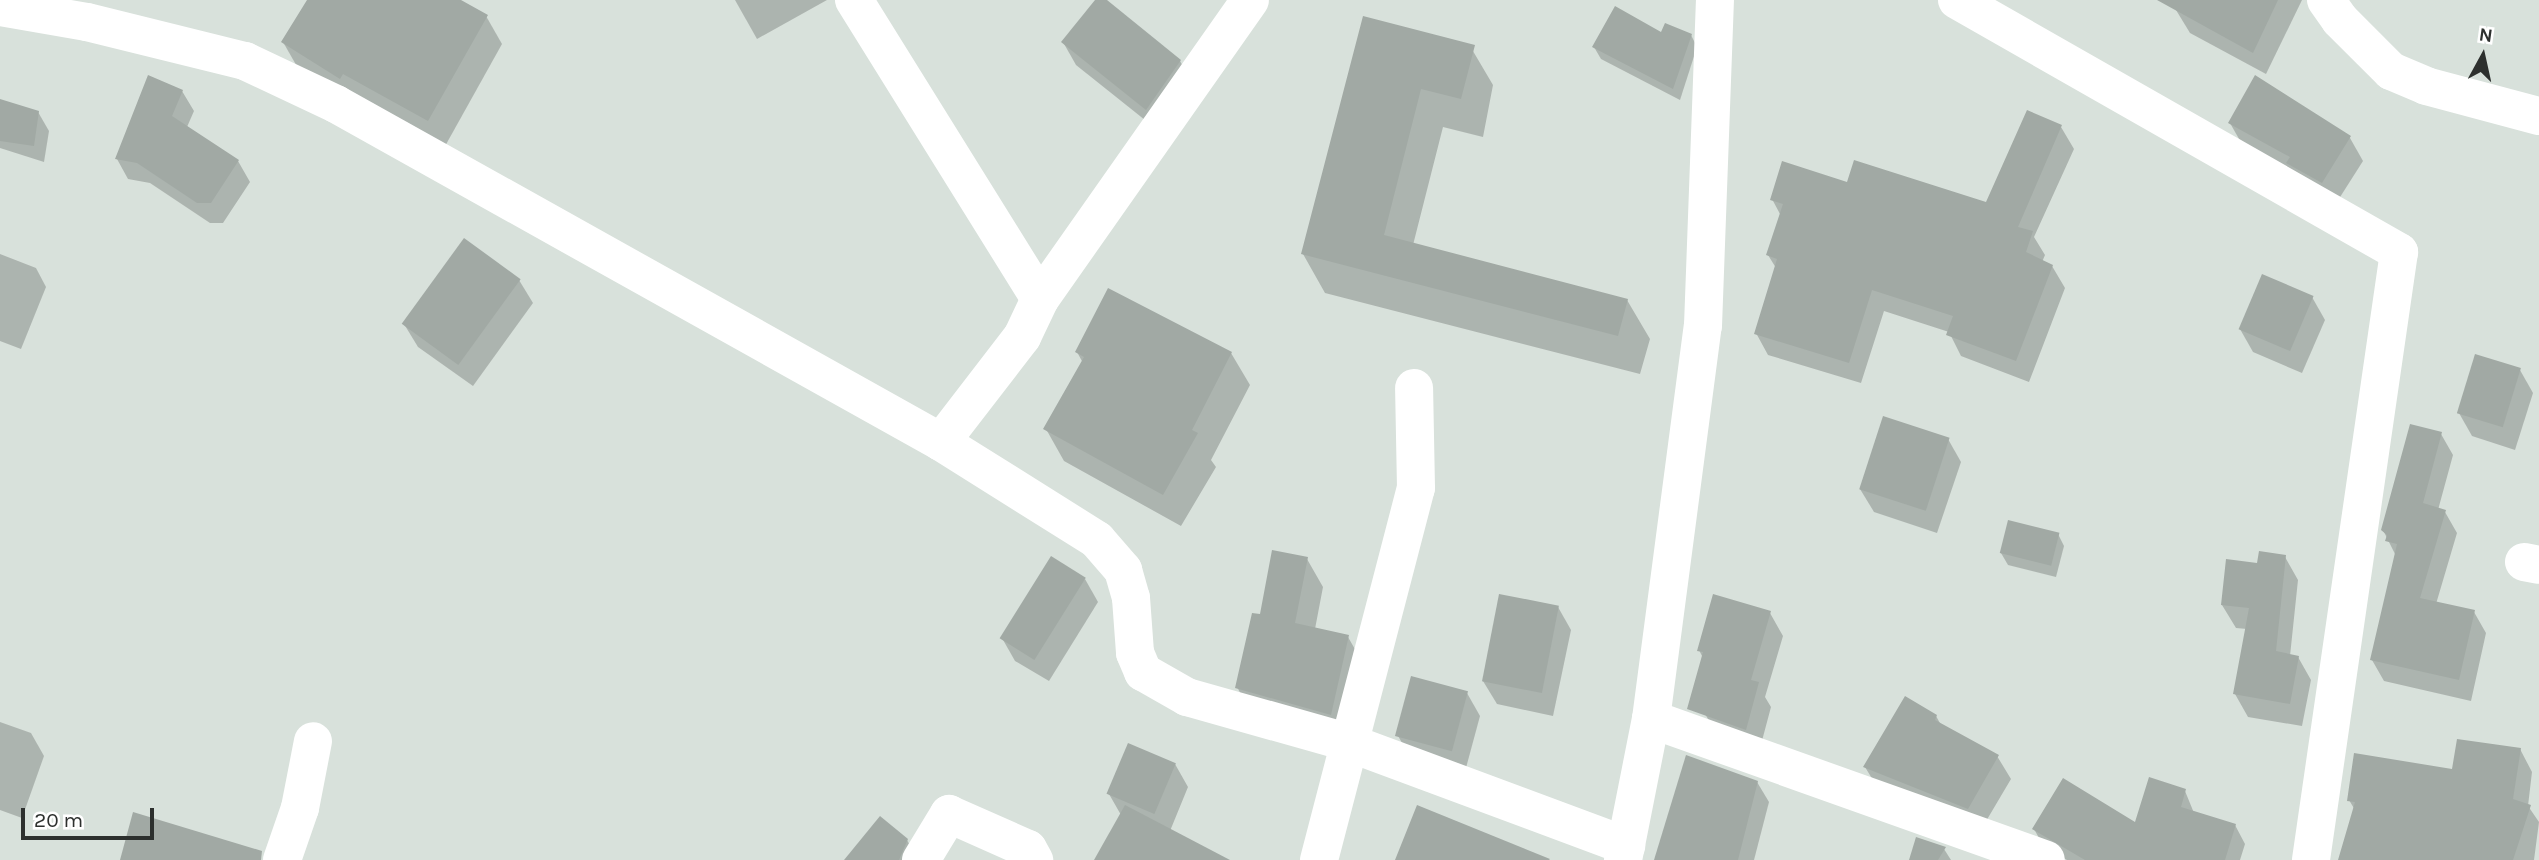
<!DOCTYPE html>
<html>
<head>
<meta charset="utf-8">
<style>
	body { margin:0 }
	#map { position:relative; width:2539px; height:860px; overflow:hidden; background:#d8e1db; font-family:Karla,sans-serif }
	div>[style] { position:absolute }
	.shadow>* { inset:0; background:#0003 }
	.building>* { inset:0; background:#a1a9a4; transform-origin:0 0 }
	.street>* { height:38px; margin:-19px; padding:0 19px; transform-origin:19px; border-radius:19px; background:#fff }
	span { translate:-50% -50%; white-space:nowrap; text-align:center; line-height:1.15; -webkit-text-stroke:6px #fff; paint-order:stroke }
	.north { position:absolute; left:2448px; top:21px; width:70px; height:70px; -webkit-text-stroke:5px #fff; paint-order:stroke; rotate:8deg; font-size:19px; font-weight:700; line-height:28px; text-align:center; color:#2d302e }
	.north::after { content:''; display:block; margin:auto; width:24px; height:32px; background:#2d302e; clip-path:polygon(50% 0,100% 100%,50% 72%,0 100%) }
	.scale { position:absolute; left:21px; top:808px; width:133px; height:32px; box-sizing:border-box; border:4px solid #2d302e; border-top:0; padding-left:9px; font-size:21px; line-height:24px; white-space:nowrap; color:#2d302e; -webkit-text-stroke:5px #fff; paint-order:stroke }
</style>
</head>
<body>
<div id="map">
	<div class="shadow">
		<i style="clip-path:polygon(309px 0,458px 0,486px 16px,502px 44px,444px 148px,299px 70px,283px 42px)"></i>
		<i style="clip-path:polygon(735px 0,827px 0,757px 39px)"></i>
		<i style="clip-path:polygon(1097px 0,1104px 0,1180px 61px,1193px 84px,1160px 132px,1076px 65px,1063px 42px)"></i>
		<i style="clip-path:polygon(2181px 0,2302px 0,2266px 74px,2190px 33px,2176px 10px)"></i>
		<i style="clip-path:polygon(1364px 18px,1470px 46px,1493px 85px,1483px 137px,1443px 127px,1413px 245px,1627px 300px,1650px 339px,1640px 374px,1325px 293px,1303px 254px)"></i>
		<i style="clip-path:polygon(1662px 34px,1691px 35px,1697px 47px,1680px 100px,1601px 59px,1594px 47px)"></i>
		<i style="clip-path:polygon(2255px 77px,2350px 138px,2363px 161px,2335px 205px,2243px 146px,2230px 123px)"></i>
		<i style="clip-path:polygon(182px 91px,194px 111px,187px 127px,238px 161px,250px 182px,223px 223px,210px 223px,150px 183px,128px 179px,117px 159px)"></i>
		<i style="clip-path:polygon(0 100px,38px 112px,49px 131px,44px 162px,0 148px)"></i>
		<i style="clip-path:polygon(2061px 127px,2074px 149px,2034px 237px,2045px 255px,2042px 262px,2052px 266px,2065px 288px,2029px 382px,1961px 356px,1949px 332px,1884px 311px,1861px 383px,1768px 355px,1756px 333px,1776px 268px,1768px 255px,1781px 216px,1772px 199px,1848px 184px,1987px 204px)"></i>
		<i style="clip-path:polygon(0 254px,36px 268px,46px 287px,21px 349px,0 341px)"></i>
		<i style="clip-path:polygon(519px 280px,533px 303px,473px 386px,418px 347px,404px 324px)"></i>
		<i style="clip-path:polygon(2312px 297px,2325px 320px,2302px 373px,2253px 352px,2240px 329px)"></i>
		<i style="clip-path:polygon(1077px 352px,1231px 353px,1250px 385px,1211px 460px,1216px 467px,1181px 526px,1064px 461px,1046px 429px,1083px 363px)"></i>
		<i style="clip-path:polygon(2520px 370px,2533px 393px,2515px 450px,2472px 436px,2459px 413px)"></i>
		<i style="clip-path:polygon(2441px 434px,2453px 455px,2438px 510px,2445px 512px,2457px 533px,2436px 604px,2474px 612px,2486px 633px,2471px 701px,2384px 681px,2372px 660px,2396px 556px,2383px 530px)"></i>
		<i style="clip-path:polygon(1948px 439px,1961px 462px,1937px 533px,1874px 512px,1860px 489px)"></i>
		<i style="clip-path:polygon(2058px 534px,2064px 546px,2056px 577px,2008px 565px,2001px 553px)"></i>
		<i style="clip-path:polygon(2285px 557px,2298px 580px,2290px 656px,2298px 657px,2311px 680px,2302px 726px,2248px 717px,2235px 694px,2247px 629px,2236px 628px,2222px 605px,2259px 565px)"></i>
		<i style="clip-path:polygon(1307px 559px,1323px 587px,1315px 629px,1348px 637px,1364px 665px,1347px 742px,1253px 716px,1237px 687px)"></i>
		<i style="clip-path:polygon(1085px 579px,1098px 602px,1049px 681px,1015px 661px,1002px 638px)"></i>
		<i style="clip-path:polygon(1558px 607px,1571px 630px,1553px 716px,1497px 704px,1483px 681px)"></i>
		<i style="clip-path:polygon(1770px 613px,1783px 636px,1765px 697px,1771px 707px,1759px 752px,1719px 737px,1705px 714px,1703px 658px,1699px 650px)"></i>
		<i style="clip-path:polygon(1467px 693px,1480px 716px,1463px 779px,1410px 757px,1397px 734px)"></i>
		<i style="clip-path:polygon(1936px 716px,1941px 725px,1997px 756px,2011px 779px,1982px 828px,1879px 790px,1865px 767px)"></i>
		<i style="clip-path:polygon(0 722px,31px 733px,44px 756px,22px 818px,0 810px)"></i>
		<i style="clip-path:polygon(2520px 749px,2532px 772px,2528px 806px,2539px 822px,2534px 860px,2340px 860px,2355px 810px,2349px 800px)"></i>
		<i style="clip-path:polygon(1175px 764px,1188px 787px,1170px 831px,1226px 860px,1096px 860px,1121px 815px,1109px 794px)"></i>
		<i style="clip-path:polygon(1757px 782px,1769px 802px,1754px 860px,1656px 860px)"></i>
		<i style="clip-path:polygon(2185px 791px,2194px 813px,2235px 825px,2245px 844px,2240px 860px,2067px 860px,2044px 847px,2034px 829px,2136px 825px)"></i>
		<i style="clip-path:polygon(907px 840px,918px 860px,846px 860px)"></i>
		<i style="clip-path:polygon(1944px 849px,1951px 860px,1910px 860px)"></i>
	</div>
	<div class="building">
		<i style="clip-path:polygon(307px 0,461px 0,488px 15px,428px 121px,343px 74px,340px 79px,281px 42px)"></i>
		<i style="clip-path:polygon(1095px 0,1107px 0,1181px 60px,1146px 110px,1061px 42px)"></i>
		<i style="clip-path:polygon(2157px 0,2278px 0,2253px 53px)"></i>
		<i style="clip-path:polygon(1615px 6px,1661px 32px,1665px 23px,1692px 34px,1673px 89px,1592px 47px)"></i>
		<i style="clip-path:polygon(1363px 16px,1475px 45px,1461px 99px,1421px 89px,1384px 235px,1628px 299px,1618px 336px,1301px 254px)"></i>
		<i style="clip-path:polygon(148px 75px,183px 90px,172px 116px,239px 160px,211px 203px,197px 203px,137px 163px,115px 159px)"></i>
		<i style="clip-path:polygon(2255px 75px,2351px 136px,2322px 183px,2286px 163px,2290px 157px,2228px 123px)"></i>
		<i style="clip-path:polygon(0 99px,39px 111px,34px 146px,0 141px)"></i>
		<i style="clip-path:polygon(2027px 110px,2062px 125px,2018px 227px,2033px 231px,2026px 252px,2053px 265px,2016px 361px,1946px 335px,1953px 316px,1872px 290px,1849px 363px,1754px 334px,1777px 259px,1766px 255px,1783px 204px,1770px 200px,1782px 161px,1847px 182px,1854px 160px,1986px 202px)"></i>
		<i style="left:464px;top:238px;width:70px;height:106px;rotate:36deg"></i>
		<i style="left:2262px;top:274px;width:56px;height:60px;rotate:23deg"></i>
		<i style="clip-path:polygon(1108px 288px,1232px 352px,1192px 430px,1198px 433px,1163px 495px,1043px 429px,1084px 357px,1075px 352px)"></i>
		<i style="left:2475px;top:354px;width:48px;height:62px;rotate:17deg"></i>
		<i style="left:1883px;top:416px;width:70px;height:77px;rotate:18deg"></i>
		<i style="clip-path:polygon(2410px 424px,2442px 432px,2423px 503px,2446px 510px,2420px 598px,2475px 610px,2459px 680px,2370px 660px,2397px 544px,2385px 541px,2387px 535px,2381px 530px)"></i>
		<i style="left:2008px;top:520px;width:53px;height:34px;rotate:14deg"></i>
		<i style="clip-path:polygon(1272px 550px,1308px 557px,1295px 623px,1349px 635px,1331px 715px,1235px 688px,1252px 613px,1260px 614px)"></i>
		<i style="clip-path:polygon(2259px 551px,2286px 555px,2276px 651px,2299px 656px,2290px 704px,2233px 694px,2249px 608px,2221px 605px,2226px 559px,2257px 563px)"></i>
		<i style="left:1051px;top:556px;width:41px;height:97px;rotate:32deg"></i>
		<i style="left:1499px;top:594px;width:61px;height:89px;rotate:11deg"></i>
		<i style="clip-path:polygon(1713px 594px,1771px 611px,1751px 680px,1759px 682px,1746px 730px,1687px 709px,1703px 652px,1697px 651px)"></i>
		<i style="left:1411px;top:676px;width:59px;height:62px;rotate:15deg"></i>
		<i style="clip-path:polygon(1905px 696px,1937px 715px,1935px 720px,1999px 755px,1968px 809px,1863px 767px)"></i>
		<i style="clip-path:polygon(2457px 739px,2521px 748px,2513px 799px,2531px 805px,2513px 860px,2338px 860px,2355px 802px,2347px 801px,2354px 753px,2452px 769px)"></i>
		<i style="left:1128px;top:743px;width:52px;height:55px;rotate:23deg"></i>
		<i style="clip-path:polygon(1686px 755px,1758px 781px,1738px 860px,1654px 860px)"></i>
		<i style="clip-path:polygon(2149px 777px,2186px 789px,2181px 807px,2236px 824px,2225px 860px,2085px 860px,2032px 829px,2063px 778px,2135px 822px)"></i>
		<i style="clip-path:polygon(1125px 805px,1230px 860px,1094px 860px)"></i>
		<i style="clip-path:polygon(1417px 805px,1550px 859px,1549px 860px,1395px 860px)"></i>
		<i style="clip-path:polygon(133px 812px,262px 851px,261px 860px,120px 860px)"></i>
		<i style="clip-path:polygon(880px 816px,908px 839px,899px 860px,844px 860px)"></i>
		<i style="clip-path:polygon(1916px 837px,1946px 847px,1938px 860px,1909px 860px)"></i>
	</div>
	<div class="street">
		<i style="left:854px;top:0;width:352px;rotate:58.1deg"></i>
		<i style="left:1957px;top:0;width:509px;rotate:29.69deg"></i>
		<i style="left:2399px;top:252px;width:614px;rotate:98.24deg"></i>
		<i style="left:2326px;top:0;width:24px;rotate:55deg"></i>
		<i style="left:2340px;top:20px;width:72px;rotate:45deg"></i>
		<i style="left:2391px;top:71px;width:38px;rotate:23deg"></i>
		<i style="left:2426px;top:86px;width:117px;rotate:14.9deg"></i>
		<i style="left:0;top:7px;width:88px;rotate:9.8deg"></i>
		<i style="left:87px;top:22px;width:163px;rotate:13.9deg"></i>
		<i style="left:245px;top:61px;width:101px;rotate:25.3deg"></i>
		<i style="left:336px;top:104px;width:693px;rotate:29.19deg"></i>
		<i style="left:941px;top:442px;width:184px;rotate:32.1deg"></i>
		<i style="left:1097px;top:540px;width:40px;rotate:49deg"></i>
		<i style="left:1123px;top:570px;width:29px;rotate:74deg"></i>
		<i style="left:1131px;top:598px;width:55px;rotate:85.8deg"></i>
		<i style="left:1135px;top:653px;width:21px;rotate:67deg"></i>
		<i style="left:1143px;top:672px;width:51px;rotate:29.6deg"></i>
		<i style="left:1187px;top:697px;width:166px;rotate:15.7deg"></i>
		<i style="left:1347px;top:742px;width:298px;rotate:20.4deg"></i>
		<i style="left:941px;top:442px;width:133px;rotate:-52.4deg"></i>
		<i style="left:1022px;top:337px;width:42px;rotate:-64.7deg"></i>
		<i style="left:1040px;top:299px;width:365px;rotate:-54.9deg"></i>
		<i style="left:2524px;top:562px;width:15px;rotate:11deg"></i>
		<i style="left:1651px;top:719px;width:419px;rotate:19.6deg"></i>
		<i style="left:282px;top:860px;width:55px;rotate:-70.9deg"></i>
		<i style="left:300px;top:808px;width:68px;rotate:-79deg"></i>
		<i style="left:921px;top:860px;width:54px;rotate:-58.7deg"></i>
		<i style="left:949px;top:814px;width:86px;rotate:23.9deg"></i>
		<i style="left:1028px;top:849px;width:13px;rotate:61deg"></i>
		<i style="left:1319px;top:860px;width:384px;rotate:-75.4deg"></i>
		<i style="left:1416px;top:488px;width:100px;rotate:-91.1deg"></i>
		<i style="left:1623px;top:860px;width:144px;rotate:-78.8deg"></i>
		<i style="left:1651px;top:719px;width:396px;rotate:-82.5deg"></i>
		<i style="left:1703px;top:326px;width:326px;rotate:-87.9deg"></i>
	</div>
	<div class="north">N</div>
	<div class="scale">20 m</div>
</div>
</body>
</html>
